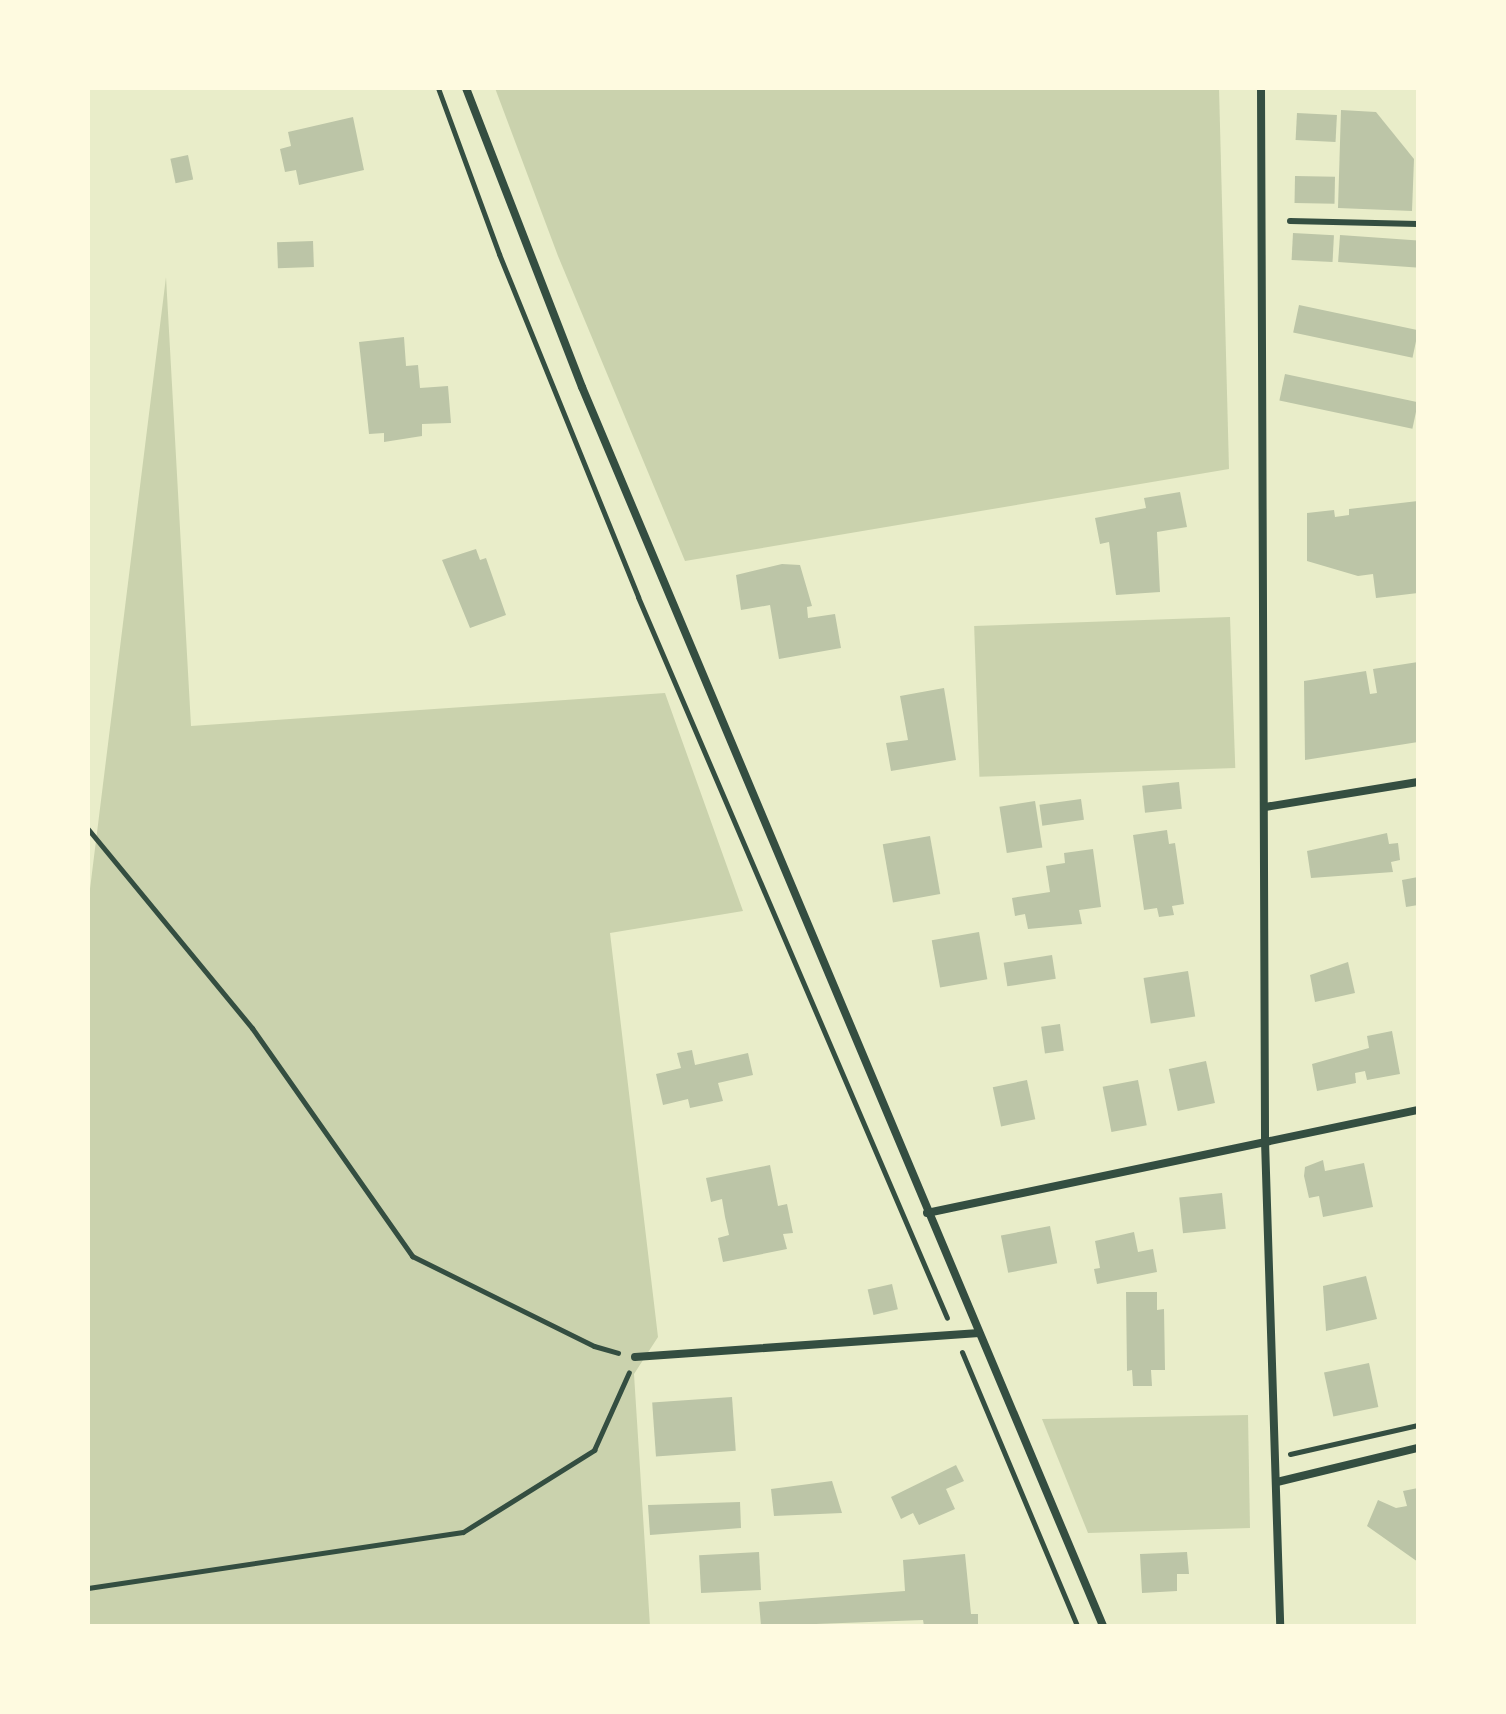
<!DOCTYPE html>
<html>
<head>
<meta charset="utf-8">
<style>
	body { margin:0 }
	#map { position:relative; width:1506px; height:1714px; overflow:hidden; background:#e9edc9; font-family:"Space Grotesk",sans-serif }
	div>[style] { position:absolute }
	.green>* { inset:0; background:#cad2ad; transform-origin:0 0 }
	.building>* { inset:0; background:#bcc5a7; transform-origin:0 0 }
	.path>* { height:5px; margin:-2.5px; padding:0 2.5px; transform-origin:2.5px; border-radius:2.5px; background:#344e41 }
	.service>* { height:6px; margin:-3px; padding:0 3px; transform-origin:3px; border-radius:3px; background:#344e41 }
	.minor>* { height:8px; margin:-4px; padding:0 4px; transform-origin:4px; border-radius:4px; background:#344e41 }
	span { translate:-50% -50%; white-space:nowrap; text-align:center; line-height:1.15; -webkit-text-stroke:8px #fefae0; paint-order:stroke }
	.frame { position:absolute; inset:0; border:90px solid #fefae0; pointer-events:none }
</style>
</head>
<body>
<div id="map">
	<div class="green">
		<i style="clip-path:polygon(495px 88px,1219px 88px,1229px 469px,685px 561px,558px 256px)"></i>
		<i style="clip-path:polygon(166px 277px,191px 726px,665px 693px,743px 911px,610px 933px,658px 1337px,634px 1374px,650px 1626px,88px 1626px,88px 905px)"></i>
		<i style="left:1230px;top:617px;width:151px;height:256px;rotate:88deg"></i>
		<i style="clip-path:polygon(1248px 1415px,1250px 1528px,1088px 1533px,1042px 1419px)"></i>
	</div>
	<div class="building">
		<i style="clip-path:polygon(1341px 110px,1376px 112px,1414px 159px,1412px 211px,1338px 208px)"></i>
		<i style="left:1297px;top:113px;width:40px;height:27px;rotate:3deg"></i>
		<i style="clip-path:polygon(353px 117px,364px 170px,299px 185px,296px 170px,285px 172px,280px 149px,291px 146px,288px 132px)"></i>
		<i style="left:188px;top:155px;width:25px;height:18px;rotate:78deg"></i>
		<i style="left:1295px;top:176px;width:40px;height:27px;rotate:1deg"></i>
		<i style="left:1293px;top:233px;width:41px;height:27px;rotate:3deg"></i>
		<i style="left:1340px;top:235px;width:78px;height:27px;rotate:4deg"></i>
		<i style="left:313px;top:241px;width:26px;height:36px;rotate:88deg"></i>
		<i style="left:1299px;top:305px;width:122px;height:28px;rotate:12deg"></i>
		<i style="clip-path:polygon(404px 337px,406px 366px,418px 365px,420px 388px,448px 386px,451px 423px,422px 424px,422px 436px,384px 442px,384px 433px,369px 434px,359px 342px)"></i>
		<i style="left:1285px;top:374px;width:136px;height:27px;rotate:12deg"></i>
		<i style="clip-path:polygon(1180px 492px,1187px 527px,1157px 532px,1160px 592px,1116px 595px,1109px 542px,1100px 544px,1095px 518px,1146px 508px,1144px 498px)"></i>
		<i style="clip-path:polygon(1418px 501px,1418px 593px,1376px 598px,1373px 574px,1358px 576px,1307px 561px,1307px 513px,1334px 510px,1335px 517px,1349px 515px,1349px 509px)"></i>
		<i style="clip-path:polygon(476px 549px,480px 560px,486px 558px,506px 615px,470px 628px,442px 560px)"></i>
		<i style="clip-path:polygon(782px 564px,800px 565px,812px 606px,807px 607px,808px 618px,835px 614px,841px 648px,779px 659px,770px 605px,741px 610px,736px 575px)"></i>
		<i style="clip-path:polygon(1418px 662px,1418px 742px,1305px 760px,1304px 681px,1366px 671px,1370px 694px,1377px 693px,1373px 669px)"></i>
		<i style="clip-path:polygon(944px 688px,956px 760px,891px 771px,886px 743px,908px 740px,900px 696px)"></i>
		<i style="left:1179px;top:782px;width:27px;height:37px;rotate:84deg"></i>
		<i style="left:1081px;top:799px;width:21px;height:42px;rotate:82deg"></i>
		<i style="left:1035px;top:801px;width:47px;height:36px;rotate:81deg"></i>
		<i style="clip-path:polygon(1167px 830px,1169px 844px,1175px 843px,1184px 904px,1172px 906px,1174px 915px,1159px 917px,1157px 908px,1144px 910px,1133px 835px)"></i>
		<i style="clip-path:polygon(1387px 833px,1389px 844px,1398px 843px,1400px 860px,1391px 862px,1393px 872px,1311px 878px,1307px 851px)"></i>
		<i style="left:930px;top:836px;width:59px;height:48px;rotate:80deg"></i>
		<i style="clip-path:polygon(1093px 849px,1101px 907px,1079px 910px,1082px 924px,1028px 929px,1025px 914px,1015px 916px,1012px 898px,1050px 892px,1046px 866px,1065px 863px,1064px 853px)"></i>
		<i style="clip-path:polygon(1418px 877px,1418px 905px,1406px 907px,1402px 880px)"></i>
		<i style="left:979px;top:932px;width:48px;height:48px;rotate:80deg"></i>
		<i style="left:1052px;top:955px;width:24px;height:49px;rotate:81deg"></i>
		<i style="clip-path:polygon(1348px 962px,1355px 993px,1315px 1002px,1310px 975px)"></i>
		<i style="left:1188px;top:971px;width:46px;height:45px;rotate:81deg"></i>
		<i style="left:1060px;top:1024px;width:27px;height:19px;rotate:82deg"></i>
		<i style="clip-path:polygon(1392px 1031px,1400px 1074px,1367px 1080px,1365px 1071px,1355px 1073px,1356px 1083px,1317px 1091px,1312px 1064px,1369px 1048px,1367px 1036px)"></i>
		<i style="clip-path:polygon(692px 1050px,695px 1065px,748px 1053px,753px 1075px,718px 1083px,723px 1101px,690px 1108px,688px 1099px,663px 1105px,656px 1074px,681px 1068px,677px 1053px)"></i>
		<i style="left:1206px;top:1061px;width:43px;height:38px;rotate:78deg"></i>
		<i style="left:1027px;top:1080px;width:40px;height:35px;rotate:78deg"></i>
		<i style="left:1138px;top:1080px;width:46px;height:36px;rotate:79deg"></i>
		<i style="clip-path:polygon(1323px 1160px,1325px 1171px,1364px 1163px,1373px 1207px,1323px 1217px,1319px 1196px,1309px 1198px,1304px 1176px,1305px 1167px)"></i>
		<i style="clip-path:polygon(770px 1165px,778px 1206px,787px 1204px,793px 1233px,783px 1234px,787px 1249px,723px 1262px,718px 1238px,729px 1235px,725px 1217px,722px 1199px,711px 1202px,706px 1178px)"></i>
		<i style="left:1222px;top:1193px;width:36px;height:43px;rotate:84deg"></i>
		<i style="left:1050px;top:1226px;width:38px;height:50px;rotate:79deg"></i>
		<i style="clip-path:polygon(1134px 1232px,1138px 1252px,1153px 1249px,1157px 1272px,1097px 1284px,1094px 1269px,1100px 1268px,1095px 1241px)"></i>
		<i style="clip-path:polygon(1366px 1276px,1377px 1319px,1326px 1331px,1323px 1286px)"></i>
		<i style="left:892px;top:1284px;width:26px;height:25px;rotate:77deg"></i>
		<i style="clip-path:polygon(1126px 1292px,1157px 1292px,1157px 1310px,1164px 1309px,1165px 1370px,1151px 1370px,1152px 1386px,1133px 1386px,1132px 1370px,1127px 1371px)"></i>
		<i style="left:1369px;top:1363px;width:45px;height:46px;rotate:78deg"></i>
		<i style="left:732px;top:1397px;width:54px;height:80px;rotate:86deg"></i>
		<i style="clip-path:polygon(956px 1465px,964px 1481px,946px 1489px,955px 1509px,919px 1525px,913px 1513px,901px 1519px,891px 1497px)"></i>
		<i style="clip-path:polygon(832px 1481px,842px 1513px,774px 1516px,771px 1489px)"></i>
		<i style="clip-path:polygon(1418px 1488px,1418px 1562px,1367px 1526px,1378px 1500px,1396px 1508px,1407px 1506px,1403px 1491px)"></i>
		<i style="clip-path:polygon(740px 1502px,741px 1528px,650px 1535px,648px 1505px)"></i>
		<i style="left:759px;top:1552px;width:38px;height:60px;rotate:87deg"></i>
		<i style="clip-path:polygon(1187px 1552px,1189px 1574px,1177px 1574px,1177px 1591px,1142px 1593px,1140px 1554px)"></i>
		<i style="clip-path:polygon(965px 1554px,971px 1614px,978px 1614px,978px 1626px,924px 1626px,923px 1620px,761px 1626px,759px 1602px,905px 1591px,903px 1560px)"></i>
	</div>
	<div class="path">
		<i style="left:438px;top:88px;width:177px;rotate:69.8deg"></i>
		<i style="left:499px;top:254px;width:370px;rotate:67.9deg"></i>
		<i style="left:638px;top:597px;width:784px;rotate:66.8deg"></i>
		<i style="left:88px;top:829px;width:258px;rotate:50.5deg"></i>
		<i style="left:252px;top:1028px;width:279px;rotate:54.9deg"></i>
		<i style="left:412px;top:1256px;width:203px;rotate:26.3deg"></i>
		<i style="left:594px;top:1346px;width:25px;rotate:16deg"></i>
		<i style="left:962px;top:1352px;width:297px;rotate:67.2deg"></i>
		<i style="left:1290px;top:1454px;width:131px;rotate:-12.8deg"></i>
		<i style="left:88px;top:1588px;width:379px;rotate:-8.5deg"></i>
		<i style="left:463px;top:1532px;width:155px;rotate:-32deg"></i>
		<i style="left:594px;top:1450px;width:85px;rotate:-65.8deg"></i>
	</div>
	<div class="service">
		<i style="left:1290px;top:221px;width:128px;rotate:1.3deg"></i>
	</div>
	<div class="minor">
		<i style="left:466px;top:88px;width:321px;rotate:68.8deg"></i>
		<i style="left:582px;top:387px;width:1344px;rotate:67.19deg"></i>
		<i style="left:1261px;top:88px;width:1053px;rotate:89.78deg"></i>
		<i style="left:1265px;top:1141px;width:485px;rotate:88.2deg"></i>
		<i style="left:1265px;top:807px;width:155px;rotate:-9.3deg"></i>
		<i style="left:927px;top:1213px;width:502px;rotate:-11.85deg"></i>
		<i style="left:635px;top:1357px;width:345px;rotate:-4deg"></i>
		<i style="left:1277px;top:1482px;width:145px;rotate:-13.6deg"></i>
	</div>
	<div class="frame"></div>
</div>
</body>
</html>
